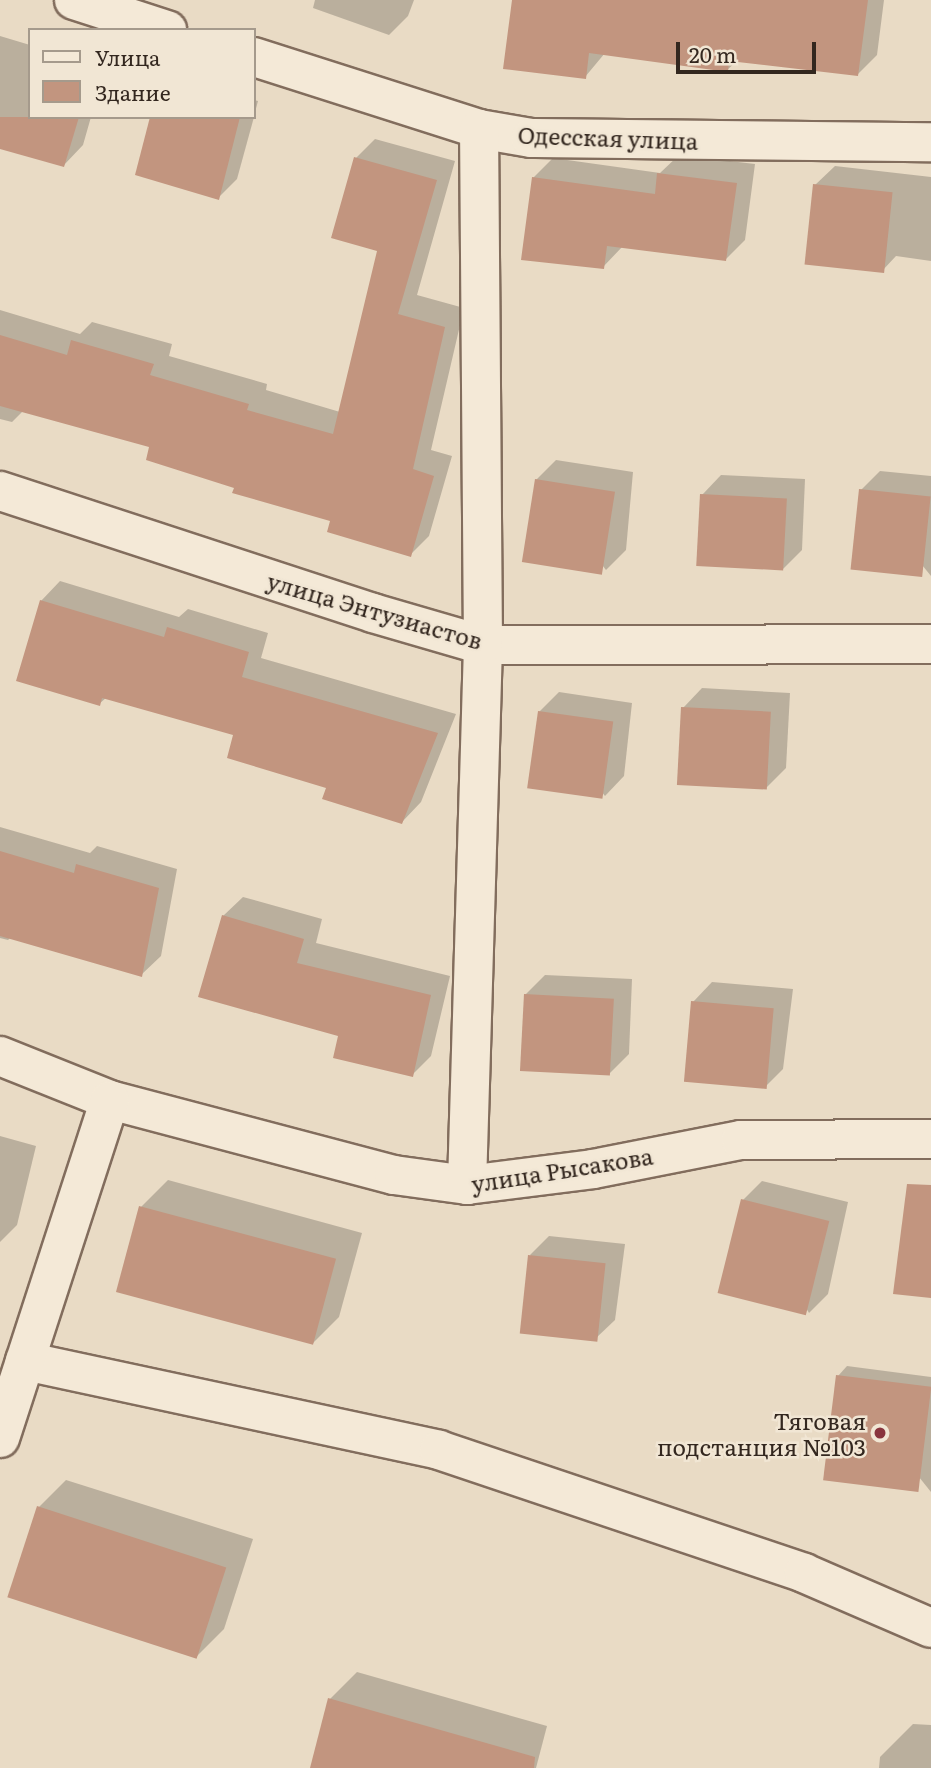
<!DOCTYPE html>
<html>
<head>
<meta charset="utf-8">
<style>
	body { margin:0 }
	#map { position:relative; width:931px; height:1768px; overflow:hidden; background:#e9dbc5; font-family:Literata,serif }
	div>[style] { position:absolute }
	.shadow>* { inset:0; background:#0003 }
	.building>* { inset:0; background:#c2957f; transform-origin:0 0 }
	.roads { filter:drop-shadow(2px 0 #826d5d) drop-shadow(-2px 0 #826d5d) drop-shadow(0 2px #826d5d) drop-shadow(0 -2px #826d5d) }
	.minor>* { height:38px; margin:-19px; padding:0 19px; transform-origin:19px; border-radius:19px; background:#f4e9d7 }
	.dots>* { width:19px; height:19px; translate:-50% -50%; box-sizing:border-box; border:4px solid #f1e6d4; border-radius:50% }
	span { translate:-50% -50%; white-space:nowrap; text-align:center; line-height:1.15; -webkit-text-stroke:5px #f1e6d4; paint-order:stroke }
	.street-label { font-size:23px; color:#33271f }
	.poi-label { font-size:23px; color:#33271f }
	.right { translate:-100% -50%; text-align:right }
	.legend { position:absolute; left:28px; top:28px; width:228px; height:91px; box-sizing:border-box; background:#f1e6d4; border:2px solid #a59a8c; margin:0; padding:9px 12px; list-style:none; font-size:21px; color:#33271f }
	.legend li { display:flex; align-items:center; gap:14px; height:35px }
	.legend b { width:35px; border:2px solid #a59a8c }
	.scale { position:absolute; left:676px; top:42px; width:140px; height:32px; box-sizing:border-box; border:4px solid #33271f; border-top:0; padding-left:9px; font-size:21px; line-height:24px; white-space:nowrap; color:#33271f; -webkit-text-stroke:5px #f1e6d4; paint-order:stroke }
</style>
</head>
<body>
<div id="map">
	<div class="shadow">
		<i style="clip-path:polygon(315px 0,414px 0,408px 16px,389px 35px,313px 8px)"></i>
		<i style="clip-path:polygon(514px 0,884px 0,877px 55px,858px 74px,737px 61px,727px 70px,605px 53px,585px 77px)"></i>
		<i style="clip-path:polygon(0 36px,30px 45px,30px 117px,91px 117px,83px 145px,64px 165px,0 147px)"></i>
		<i style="clip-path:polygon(254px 100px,258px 101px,254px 116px)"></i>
		<i style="clip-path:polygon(152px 117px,254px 117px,237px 179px,218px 198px)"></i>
		<i style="clip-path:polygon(375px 139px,455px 161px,417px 295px,464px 308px,431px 450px,452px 456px,429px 536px,410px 555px,332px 520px,236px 487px,151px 446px,24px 410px,12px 422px,0 419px,0 310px,80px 334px,92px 322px,172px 344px,169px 356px,267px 384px,266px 390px,340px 412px,380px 250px,356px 158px)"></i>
		<i style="clip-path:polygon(679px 155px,755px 164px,745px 240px,726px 259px,623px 246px,603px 267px,533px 178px,553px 158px,660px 173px)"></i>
		<i style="clip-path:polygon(835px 166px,931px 177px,931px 261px,896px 256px,882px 271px,815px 185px)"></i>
		<i style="clip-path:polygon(556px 460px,633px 472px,626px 550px,606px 570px,536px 480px)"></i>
		<i style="clip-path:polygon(880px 471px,931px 476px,931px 576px,861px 490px)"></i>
		<i style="clip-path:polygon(721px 475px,805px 479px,802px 550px,783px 569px,702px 495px)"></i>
		<i style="clip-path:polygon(60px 581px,179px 617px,188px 609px,268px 633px,261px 658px,456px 714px,421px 802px,402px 822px,329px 787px,235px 734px,107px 697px,99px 704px,41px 601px)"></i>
		<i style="clip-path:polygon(702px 688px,790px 693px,786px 768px,767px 787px,683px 708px)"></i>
		<i style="clip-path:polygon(559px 692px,632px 703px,624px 776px,605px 796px,539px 712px)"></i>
		<i style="clip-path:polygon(0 827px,90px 853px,97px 846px,177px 869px,161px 956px,141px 975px,11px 937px,8px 940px,0 938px)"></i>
		<i style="clip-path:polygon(243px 897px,322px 919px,316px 943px,450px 976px,431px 1056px,412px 1075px,340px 1035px,223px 916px)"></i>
		<i style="clip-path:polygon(545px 975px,632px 979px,629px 1054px,610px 1073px,525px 995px)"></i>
		<i style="clip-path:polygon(712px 982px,793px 989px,783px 1069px,764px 1088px,693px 1002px)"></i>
		<i style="clip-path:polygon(0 1136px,36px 1146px,17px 1225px,0 1242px)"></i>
		<i style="clip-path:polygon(168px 1180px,362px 1233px,339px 1317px,312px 1344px,141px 1207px)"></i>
		<i style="clip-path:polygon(762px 1181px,848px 1202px,828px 1294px,809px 1313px,743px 1200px)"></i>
		<i style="clip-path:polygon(549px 1236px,625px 1244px,615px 1320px,595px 1339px,530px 1255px)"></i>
		<i style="clip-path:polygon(847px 1366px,931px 1377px,931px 1492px,838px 1376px)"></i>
		<i style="clip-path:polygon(66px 1480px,253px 1539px,224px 1629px,197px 1656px,39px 1507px)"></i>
		<i style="clip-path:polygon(357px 1672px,547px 1726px,536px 1768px,311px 1768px,330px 1699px)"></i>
		<i style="clip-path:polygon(913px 1724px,931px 1725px,931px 1768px,879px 1768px,880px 1757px)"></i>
	</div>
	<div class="building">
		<i style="clip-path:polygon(512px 0,868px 0,858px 76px,729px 61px,728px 72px,589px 53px,586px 79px,503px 69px)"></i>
		<i style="clip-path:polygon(0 117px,79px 117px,64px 167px,0 149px)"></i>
		<i style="clip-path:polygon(150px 117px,240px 117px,219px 200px,135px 175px)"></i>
		<i style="clip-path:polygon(354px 157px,437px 180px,398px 314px,445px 327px,413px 469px,434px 476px,411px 557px,327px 532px,330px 521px,232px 493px,234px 488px,146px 460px,149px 447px,0 406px,0 335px,67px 355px,71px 340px,154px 364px,150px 375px,249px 404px,247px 410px,333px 434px,377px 251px,331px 238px)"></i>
		<i style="clip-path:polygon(657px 173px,737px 183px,726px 261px,607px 246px,604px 269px,521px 260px,532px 177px,655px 194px)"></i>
		<i style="left:813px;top:184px;width:80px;height:81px;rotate:6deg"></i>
		<i style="left:535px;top:479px;width:81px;height:84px;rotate:9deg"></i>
		<i style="left:859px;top:489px;width:72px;height:81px;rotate:6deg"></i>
		<i style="left:700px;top:494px;width:87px;height:72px;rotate:3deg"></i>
		<i style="clip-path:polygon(40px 600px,164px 637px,167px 627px,249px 652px,242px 677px,438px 733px,402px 824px,322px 799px,326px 788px,227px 758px,233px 735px,102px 698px,100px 706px,16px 681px)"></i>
		<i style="left:681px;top:707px;width:90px;height:78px;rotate:3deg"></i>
		<i style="left:538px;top:711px;width:76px;height:78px;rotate:8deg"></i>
		<i style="clip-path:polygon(0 851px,74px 873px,76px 864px,159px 888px,142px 977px,0 936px)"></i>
		<i style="clip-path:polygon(222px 915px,304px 939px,297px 963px,431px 995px,413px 1077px,333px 1058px,338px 1036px,198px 997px)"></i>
		<i style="left:524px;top:994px;width:90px;height:77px;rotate:3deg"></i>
		<i style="left:691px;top:1001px;width:83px;height:81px;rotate:5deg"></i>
		<i style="clip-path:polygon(907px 1184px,931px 1185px,931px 1298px,893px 1294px)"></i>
		<i style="left:741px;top:1199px;width:91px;height:97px;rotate:14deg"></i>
		<i style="left:139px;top:1206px;width:204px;height:89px;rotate:15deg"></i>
		<i style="left:528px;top:1255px;width:78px;height:79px;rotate:6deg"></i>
		<i style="left:836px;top:1375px;width:96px;height:106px;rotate:7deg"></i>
		<i style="left:37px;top:1506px;width:199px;height:96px;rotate:18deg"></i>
		<i style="clip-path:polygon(328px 1698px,535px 1757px,534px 1768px,310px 1768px)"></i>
	</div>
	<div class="roads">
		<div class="minor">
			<i style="left:74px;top:0;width:98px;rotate:17.9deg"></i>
			<i style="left:254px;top:57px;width:236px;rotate:17.7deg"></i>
			<i style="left:479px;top:129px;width:53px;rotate:9.8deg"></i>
			<i style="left:531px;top:138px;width:400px;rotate:0.6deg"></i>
			<i style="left:0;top:491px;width:392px;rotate:18.1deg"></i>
			<i style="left:373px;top:613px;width:115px;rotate:16.2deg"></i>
			<i style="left:483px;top:645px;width:448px;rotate:-0.1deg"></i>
			<i style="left:0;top:1056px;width:118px;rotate:21.8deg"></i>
			<i style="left:110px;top:1100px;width:294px;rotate:14.8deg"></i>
			<i style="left:394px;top:1175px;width:74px;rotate:7.8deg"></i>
			<i style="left:467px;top:1185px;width:127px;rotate:-7.2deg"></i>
			<i style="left:593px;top:1169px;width:151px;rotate:-11.1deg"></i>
			<i style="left:741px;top:1140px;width:190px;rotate:-0.3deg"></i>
			<i style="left:467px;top:1185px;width:540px;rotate:-88.3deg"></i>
			<i style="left:483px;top:645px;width:516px;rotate:-90.44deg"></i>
			<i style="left:25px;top:1361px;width:423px;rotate:12.1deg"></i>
			<i style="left:439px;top:1450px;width:385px;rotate:18.6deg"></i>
			<i style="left:804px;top:1573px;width:138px;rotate:23.4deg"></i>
			<i style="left:0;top:1438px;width:355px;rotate:-72deg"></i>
		</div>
	</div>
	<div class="dots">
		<i style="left:880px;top:1433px;background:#89343d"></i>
	</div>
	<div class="street-label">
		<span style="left:608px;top:137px;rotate:2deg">Одесская улица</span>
		<span style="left:375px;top:610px;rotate:16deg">улица Энтузиастов</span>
		<span style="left:562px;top:1169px;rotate:-9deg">улица Рысакова</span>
	</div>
	<div class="poi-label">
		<span class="right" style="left:866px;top:1433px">Тяговая<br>подстанция №103</span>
	</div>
	<ul class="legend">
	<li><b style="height:9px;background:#f4e9d7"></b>Улица</li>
	<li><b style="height:19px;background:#c2957f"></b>Здание</li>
	</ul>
	<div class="scale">20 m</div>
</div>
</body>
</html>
